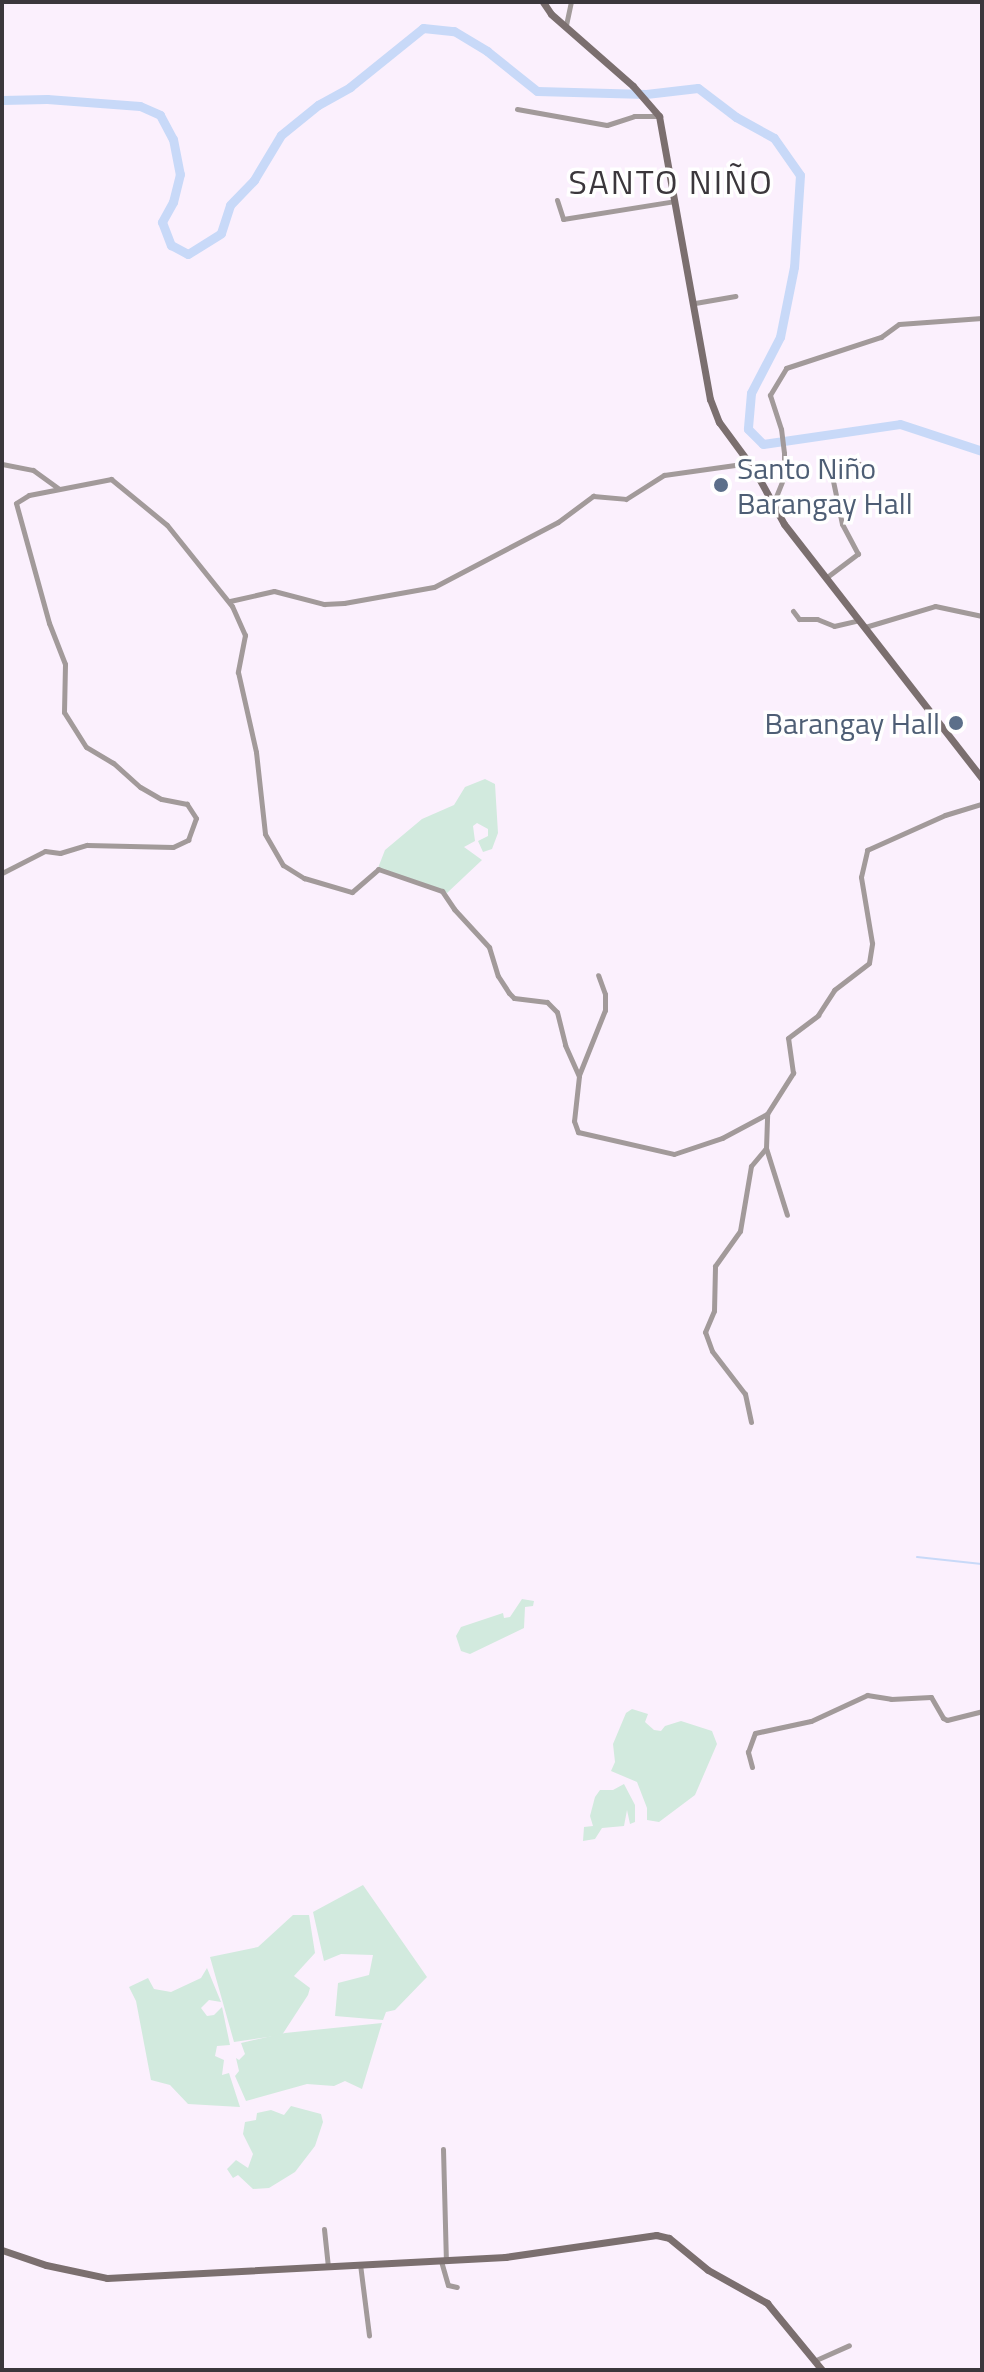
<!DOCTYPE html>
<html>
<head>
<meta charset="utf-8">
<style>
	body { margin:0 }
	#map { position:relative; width:984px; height:2372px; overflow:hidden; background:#fbf0fd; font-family:"Titillium Web",sans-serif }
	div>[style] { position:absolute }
	.green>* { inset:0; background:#d2eade }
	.stream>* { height:2px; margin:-1px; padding:0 1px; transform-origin:1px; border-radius:1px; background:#c8d9f8 }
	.river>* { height:9px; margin:-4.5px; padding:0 4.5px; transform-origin:4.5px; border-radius:4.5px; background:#c8d9f8 }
	.street>* { height:5px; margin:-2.5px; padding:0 2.5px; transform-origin:2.5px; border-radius:2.5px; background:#a29a9a }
	.secondary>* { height:7px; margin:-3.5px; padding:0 3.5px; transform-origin:3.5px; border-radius:3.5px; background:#7b6f6f }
	.dots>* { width:22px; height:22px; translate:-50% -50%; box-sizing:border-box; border:4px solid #fff; border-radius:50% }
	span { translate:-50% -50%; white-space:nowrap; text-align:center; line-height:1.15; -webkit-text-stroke:7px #fff; paint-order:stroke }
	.service-label { font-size:30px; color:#4e5e75 }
	.left { translate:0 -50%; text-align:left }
	.right { translate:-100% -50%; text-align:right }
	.quarter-label { font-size:34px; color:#3b373c; letter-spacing:2px }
	.frame { position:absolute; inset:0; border:4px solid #3b373c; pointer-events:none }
</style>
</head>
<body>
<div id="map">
	<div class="green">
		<i style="clip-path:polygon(485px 779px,495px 784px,498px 833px,492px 849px,483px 852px,478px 841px,488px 836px,488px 829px,477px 823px,473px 826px,475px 841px,464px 847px,482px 860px,447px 893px,378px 868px,385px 850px,422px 819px,454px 805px,465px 787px)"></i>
		<i style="clip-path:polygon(522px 1599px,534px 1601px,533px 1606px,525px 1607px,524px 1628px,470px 1654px,461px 1651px,456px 1636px,461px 1627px,503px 1613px,504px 1618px,510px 1617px)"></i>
		<i style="clip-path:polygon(632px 1709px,648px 1714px,645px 1722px,654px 1730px,661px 1731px,665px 1726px,681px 1721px,712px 1731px,717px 1744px,695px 1795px,659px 1822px,647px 1820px,647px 1808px,637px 1782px,611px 1771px,615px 1762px,613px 1744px,626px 1713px)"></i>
		<i style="clip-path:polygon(624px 1784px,635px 1805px,635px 1822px,630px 1824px,627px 1810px,624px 1826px,602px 1828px,595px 1839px,583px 1841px,584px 1827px,593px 1826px,590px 1816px,595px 1797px,600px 1790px,613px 1790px)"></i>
		<i style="clip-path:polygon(363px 1885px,427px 1977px,395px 2010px,386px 2012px,383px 2020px,335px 2016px,338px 1983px,369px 1975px,373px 1955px,341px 1954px,324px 1961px,313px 1912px)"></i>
		<i style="clip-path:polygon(293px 1915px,309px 1915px,315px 1953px,294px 1976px,310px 1988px,308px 1995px,282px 2035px,234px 2042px,210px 1957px,258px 1947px)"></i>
		<i style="clip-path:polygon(207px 1968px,221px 2002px,209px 2000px,201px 2008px,207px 2016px,214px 2015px,222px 2007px,230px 2045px,217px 2046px,215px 2056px,224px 2060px,222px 2075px,229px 2073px,240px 2107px,188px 2104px,170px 2085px,151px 2080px,136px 2001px,129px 1987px,148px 1978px,154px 1989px,171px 1992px,201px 1978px)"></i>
		<i style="clip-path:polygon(382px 2023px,362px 2089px,345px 2081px,334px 2086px,307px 2084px,246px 2101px,235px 2076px,239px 2071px,236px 2058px,239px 2060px,245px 2054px,241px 2043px,285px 2033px)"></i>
		<i style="clip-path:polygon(291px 2106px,321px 2114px,323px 2122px,315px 2146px,295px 2172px,269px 2188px,253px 2189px,238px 2175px,233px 2178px,227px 2169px,236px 2160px,248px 2168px,253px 2154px,243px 2134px,245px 2122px,256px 2120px,257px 2113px,271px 2110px,284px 2115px)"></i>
	</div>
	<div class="stream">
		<i style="left:917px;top:1557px;width:65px;rotate:6.1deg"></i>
	</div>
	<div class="river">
		<i style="left:2px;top:100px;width:45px;rotate:-1.3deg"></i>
		<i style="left:47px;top:99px;width:93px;rotate:4.3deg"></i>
		<i style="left:140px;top:106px;width:22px;rotate:24deg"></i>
		<i style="left:160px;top:115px;width:27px;rotate:62deg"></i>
		<i style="left:173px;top:139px;width:36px;rotate:79deg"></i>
		<i style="left:180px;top:174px;width:29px;rotate:104deg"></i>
		<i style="left:173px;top:202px;width:23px;rotate:119deg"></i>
		<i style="left:162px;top:222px;width:25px;rotate:69deg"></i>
		<i style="left:171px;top:245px;width:19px;rotate:28deg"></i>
		<i style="left:188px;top:254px;width:39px;rotate:-32deg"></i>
		<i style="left:221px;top:233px;width:29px;rotate:-72deg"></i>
		<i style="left:230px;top:205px;width:35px;rotate:-46deg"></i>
		<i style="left:254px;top:180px;width:52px;rotate:-59deg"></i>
		<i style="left:281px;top:135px;width:48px;rotate:-39deg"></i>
		<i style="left:318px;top:105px;width:37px;rotate:-29deg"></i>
		<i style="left:350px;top:87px;width:94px;rotate:-38.9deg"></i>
		<i style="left:423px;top:28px;width:31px;rotate:6deg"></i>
		<i style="left:454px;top:31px;width:39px;rotate:31deg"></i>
		<i style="left:487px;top:51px;width:64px;rotate:38.7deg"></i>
		<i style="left:537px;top:91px;width:109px;rotate:1.6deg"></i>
		<i style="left:646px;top:94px;width:52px;rotate:-6.6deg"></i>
		<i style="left:698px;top:88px;width:48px;rotate:37.3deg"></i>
		<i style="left:736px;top:117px;width:43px;rotate:28.9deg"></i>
		<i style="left:774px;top:138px;width:45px;rotate:54.9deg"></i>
		<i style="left:800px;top:175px;width:92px;rotate:93.7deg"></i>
		<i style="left:794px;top:267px;width:71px;rotate:101.3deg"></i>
		<i style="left:780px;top:337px;width:63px;rotate:117.4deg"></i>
		<i style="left:751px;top:393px;width:36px;rotate:95deg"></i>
		<i style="left:748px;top:429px;width:21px;rotate:45deg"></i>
		<i style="left:763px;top:444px;width:138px;rotate:-8.3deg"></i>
		<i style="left:900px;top:424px;width:86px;rotate:18.2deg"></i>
	</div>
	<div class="street">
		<i style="left:566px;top:25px;width:24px;rotate:-78deg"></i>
		<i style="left:517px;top:109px;width:91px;rotate:10.1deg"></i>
		<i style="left:607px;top:125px;width:28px;rotate:-18deg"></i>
		<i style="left:634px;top:116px;width:24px"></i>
		<i style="left:557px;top:200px;width:20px;rotate:72deg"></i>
		<i style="left:563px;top:219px;width:113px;rotate:-9.1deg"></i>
		<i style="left:695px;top:303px;width:41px;rotate:-9.9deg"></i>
		<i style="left:2px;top:464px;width:32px;rotate:11deg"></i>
		<i style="left:33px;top:470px;width:32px;rotate:36deg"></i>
		<i style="left:773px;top:504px;width:29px;rotate:-68deg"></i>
		<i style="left:784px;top:477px;width:24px;rotate:-90deg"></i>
		<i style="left:784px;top:453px;width:24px;rotate:-97deg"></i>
		<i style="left:781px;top:429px;width:36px;rotate:-108deg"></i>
		<i style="left:770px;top:395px;width:31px;rotate:-59deg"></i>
		<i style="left:786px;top:368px;width:100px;rotate:-18.1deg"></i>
		<i style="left:881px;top:337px;width:22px;rotate:-36deg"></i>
		<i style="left:899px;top:324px;width:83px;rotate:-4.1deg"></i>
		<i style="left:827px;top:577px;width:39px;rotate:-37deg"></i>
		<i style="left:858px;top:554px;width:34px;rotate:-118deg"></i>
		<i style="left:842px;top:524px;width:49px;rotate:-101.8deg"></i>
		<i style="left:832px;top:476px;width:30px;rotate:-24deg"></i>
		<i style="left:230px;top:601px;width:45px;rotate:-12.8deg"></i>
		<i style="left:274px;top:591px;width:52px;rotate:14.6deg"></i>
		<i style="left:324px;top:604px;width:20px;rotate:-3deg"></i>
		<i style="left:344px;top:603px;width:91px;rotate:-10.1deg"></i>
		<i style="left:434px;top:587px;width:140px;rotate:-27.7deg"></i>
		<i style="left:558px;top:522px;width:44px;rotate:-36.6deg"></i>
		<i style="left:593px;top:496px;width:33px;rotate:5deg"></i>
		<i style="left:626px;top:499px;width:45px;rotate:-32.3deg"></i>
		<i style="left:664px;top:475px;width:86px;rotate:-8deg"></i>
		<i style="left:793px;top:611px;width:10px;rotate:53deg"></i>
		<i style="left:799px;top:619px;width:18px"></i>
		<i style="left:817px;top:619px;width:18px;rotate:22deg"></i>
		<i style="left:834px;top:626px;width:26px;rotate:-13deg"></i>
		<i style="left:865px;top:627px;width:73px;rotate:-16.7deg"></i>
		<i style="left:935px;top:606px;width:48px;rotate:12deg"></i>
		<i style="left:2px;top:873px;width:48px;rotate:-27.1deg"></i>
		<i style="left:45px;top:851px;width:15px;rotate:8deg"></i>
		<i style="left:60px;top:853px;width:28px;rotate:-17deg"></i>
		<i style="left:87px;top:845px;width:86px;rotate:1.3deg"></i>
		<i style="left:173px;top:847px;width:17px;rotate:-25deg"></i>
		<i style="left:188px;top:840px;width:23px;rotate:-70deg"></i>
		<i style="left:196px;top:818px;width:17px;rotate:-123deg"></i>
		<i style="left:187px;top:804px;width:26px;rotate:-169deg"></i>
		<i style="left:161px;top:799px;width:24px;rotate:-150deg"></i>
		<i style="left:140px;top:787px;width:36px;rotate:-138deg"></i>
		<i style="left:113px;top:763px;width:31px;rotate:-149deg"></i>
		<i style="left:86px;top:747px;width:41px;rotate:-122.2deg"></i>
		<i style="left:64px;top:712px;width:48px;rotate:-88.8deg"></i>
		<i style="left:65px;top:664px;width:44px;rotate:-111.3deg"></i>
		<i style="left:49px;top:623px;width:124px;rotate:-105.4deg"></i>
		<i style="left:16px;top:503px;width:15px;rotate:-32deg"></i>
		<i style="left:29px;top:495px;width:84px;rotate:-11deg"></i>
		<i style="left:111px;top:479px;width:72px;rotate:39.4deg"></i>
		<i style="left:167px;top:525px;width:104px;rotate:51.3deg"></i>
		<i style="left:232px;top:606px;width:32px;rotate:66deg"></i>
		<i style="left:245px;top:635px;width:38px;rotate:101deg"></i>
		<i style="left:238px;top:672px;width:82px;rotate:77.3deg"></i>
		<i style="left:256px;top:752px;width:82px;rotate:83.7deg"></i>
		<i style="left:265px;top:834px;width:36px;rotate:60deg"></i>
		<i style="left:283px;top:865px;width:25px;rotate:32deg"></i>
		<i style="left:304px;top:878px;width:50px;rotate:16.3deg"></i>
		<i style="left:352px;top:892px;width:35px;rotate:-41deg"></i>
		<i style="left:378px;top:869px;width:68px;rotate:19deg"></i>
		<i style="left:442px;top:891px;width:22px;rotate:56deg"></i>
		<i style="left:454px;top:909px;width:52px;rotate:47.4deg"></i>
		<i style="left:489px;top:947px;width:30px;rotate:73deg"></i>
		<i style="left:498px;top:976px;width:20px;rotate:57deg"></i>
		<i style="left:509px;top:993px;width:7px;rotate:45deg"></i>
		<i style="left:514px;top:998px;width:33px;rotate:7deg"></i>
		<i style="left:547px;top:1002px;width:14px;rotate:45deg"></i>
		<i style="left:557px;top:1012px;width:34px;rotate:76deg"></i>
		<i style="left:565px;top:1045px;width:34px;rotate:66deg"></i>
		<i style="left:579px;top:1076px;width:45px;rotate:96.3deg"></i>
		<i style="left:574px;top:1121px;width:12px;rotate:70deg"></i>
		<i style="left:578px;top:1132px;width:98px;rotate:12.9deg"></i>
		<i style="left:674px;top:1154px;width:51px;rotate:-18.4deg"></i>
		<i style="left:722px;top:1138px;width:51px;rotate:-28.1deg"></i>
		<i style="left:579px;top:1075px;width:70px;rotate:-68.2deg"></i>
		<i style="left:605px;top:1010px;width:16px;rotate:-90deg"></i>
		<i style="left:605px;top:994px;width:20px;rotate:-110deg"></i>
		<i style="left:766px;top:1148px;width:70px;rotate:72.6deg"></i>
		<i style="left:751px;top:1422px;width:29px;rotate:-102deg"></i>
		<i style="left:745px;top:1394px;width:54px;rotate:-127.5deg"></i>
		<i style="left:712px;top:1351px;width:20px;rotate:-110deg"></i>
		<i style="left:705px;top:1332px;width:23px;rotate:-67deg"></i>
		<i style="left:714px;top:1311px;width:45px;rotate:-88.7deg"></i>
		<i style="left:715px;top:1266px;width:43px;rotate:-54.5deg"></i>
		<i style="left:740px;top:1231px;width:66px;rotate:-80.4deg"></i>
		<i style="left:751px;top:1166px;width:23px;rotate:-50deg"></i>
		<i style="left:766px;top:1148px;width:34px;rotate:-88deg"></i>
		<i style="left:767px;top:1114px;width:49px;rotate:-57.6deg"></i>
		<i style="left:793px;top:1073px;width:35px;rotate:-98deg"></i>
		<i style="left:788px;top:1038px;width:38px;rotate:-37deg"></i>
		<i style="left:818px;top:1015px;width:30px;rotate:-57deg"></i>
		<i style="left:834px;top:990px;width:44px;rotate:-37.6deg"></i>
		<i style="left:869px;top:963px;width:20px;rotate:-81deg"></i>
		<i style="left:872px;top:943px;width:67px;rotate:-99.5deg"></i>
		<i style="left:861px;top:877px;width:28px;rotate:-77deg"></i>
		<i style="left:867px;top:850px;width:85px;rotate:-24.2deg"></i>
		<i style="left:945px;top:815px;width:39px;rotate:-17deg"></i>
		<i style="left:752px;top:1767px;width:16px;rotate:-105deg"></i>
		<i style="left:748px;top:1752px;width:20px;rotate:-70deg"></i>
		<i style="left:755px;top:1733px;width:57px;rotate:-12.1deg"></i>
		<i style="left:811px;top:1721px;width:62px;rotate:-24.9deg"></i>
		<i style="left:867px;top:1695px;width:24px;rotate:9deg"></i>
		<i style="left:891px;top:1699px;width:40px;rotate:-2.9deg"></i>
		<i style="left:931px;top:1697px;width:24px;rotate:60deg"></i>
		<i style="left:943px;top:1718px;width:4px;rotate:27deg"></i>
		<i style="left:947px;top:1720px;width:36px;rotate:-14deg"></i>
		<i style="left:443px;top:2149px;width:111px;rotate:88.5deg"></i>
		<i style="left:324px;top:2229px;width:37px;rotate:84deg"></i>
		<i style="left:441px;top:2261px;width:25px;rotate:74deg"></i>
		<i style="left:448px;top:2285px;width:9px;rotate:13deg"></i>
		<i style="left:360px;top:2264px;width:72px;rotate:82.8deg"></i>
		<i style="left:816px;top:2360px;width:36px;rotate:-24deg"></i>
	</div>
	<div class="secondary">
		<i style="left:543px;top:2px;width:14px;rotate:56deg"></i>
		<i style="left:551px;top:14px;width:109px;rotate:41.3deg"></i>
		<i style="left:633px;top:86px;width:40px;rotate:49deg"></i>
		<i style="left:659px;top:116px;width:288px;rotate:79.8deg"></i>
		<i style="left:710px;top:399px;width:25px;rotate:69deg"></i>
		<i style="left:719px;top:422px;width:61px;rotate:53.7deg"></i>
		<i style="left:755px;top:471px;width:60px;rotate:61.3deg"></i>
		<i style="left:784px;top:524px;width:322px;rotate:52.1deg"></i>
		<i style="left:2px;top:2250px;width:46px;rotate:18.8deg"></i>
		<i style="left:46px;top:2265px;width:62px;rotate:12deg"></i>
		<i style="left:107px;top:2278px;width:399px;rotate:-3deg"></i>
		<i style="left:505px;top:2257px;width:153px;rotate:-8.3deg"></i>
		<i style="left:656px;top:2235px;width:13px;rotate:13deg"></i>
		<i style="left:669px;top:2238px;width:50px;rotate:39.4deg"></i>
		<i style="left:708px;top:2270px;width:68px;rotate:29.2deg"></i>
		<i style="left:767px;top:2303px;width:87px;rotate:50.6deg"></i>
	</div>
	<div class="dots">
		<i style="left:721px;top:485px;background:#5c6f8a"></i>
		<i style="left:956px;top:723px;background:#5c6f8a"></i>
	</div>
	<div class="service-label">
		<span class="left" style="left:737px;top:485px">Santo Niño<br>Barangay Hall</span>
		<span class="right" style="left:940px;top:723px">Barangay Hall</span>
	</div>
	<div class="quarter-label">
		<span style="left:671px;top:182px">SANTO NIÑO</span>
	</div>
	<div class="frame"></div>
</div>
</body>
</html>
